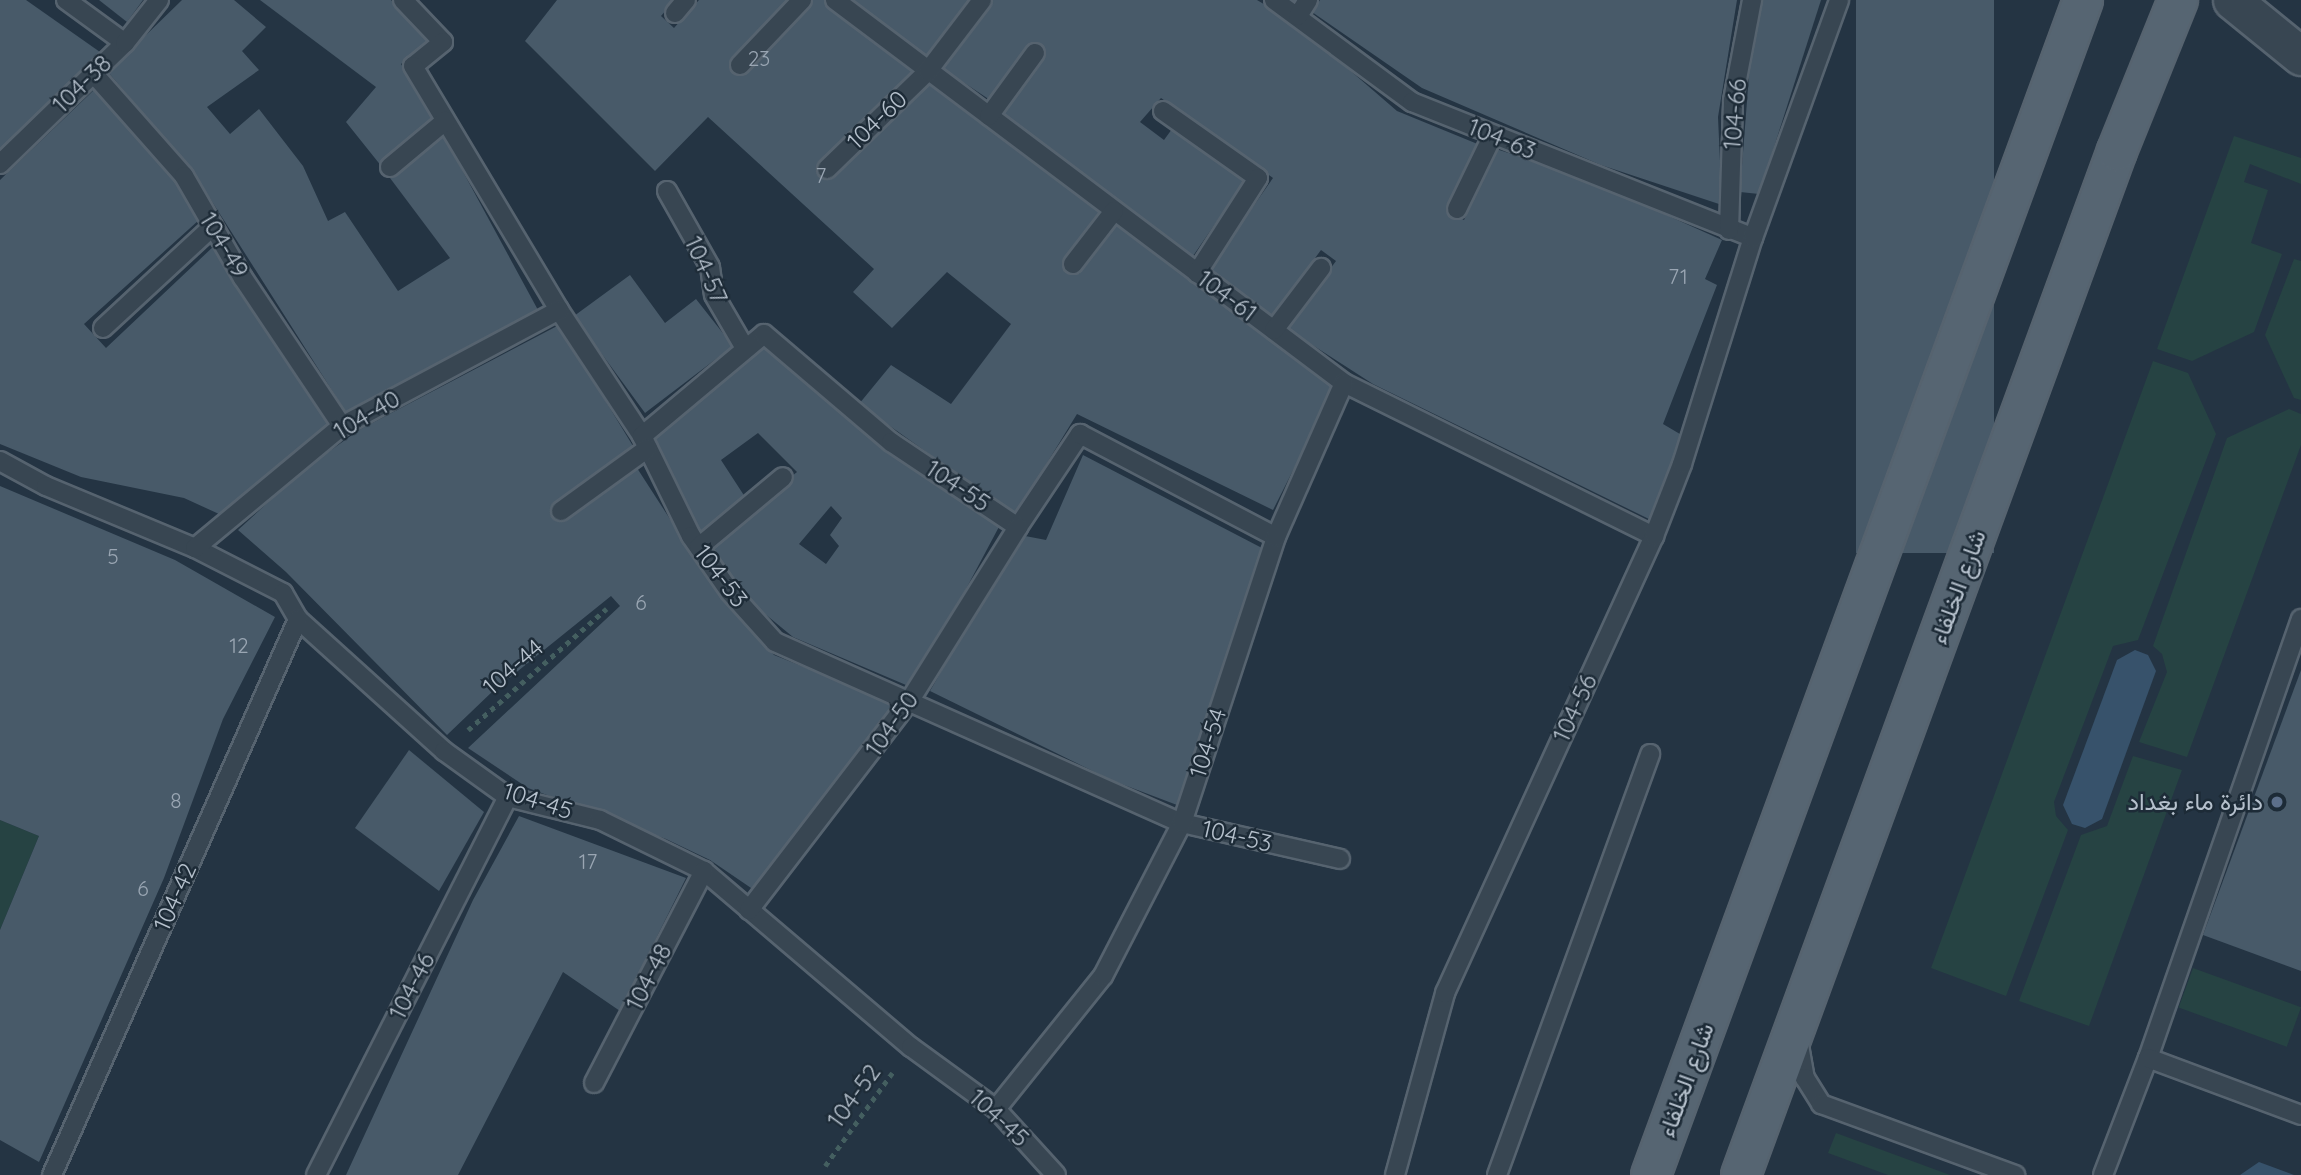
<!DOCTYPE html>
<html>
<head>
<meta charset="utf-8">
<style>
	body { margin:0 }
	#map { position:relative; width:2301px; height:1175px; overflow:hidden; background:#243443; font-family:Quicksand,Vazirmatn,sans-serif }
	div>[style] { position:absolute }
	.green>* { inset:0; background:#264343; transform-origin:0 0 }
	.water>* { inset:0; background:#37526b }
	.building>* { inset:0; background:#485a69; transform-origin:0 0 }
	.path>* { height:4.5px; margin-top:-2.25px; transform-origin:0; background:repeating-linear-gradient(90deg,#445f60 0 5px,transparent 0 10px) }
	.roads { filter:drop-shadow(2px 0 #56636f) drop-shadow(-2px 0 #56636f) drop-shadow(0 2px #56636f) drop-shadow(0 -2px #56636f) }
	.service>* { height:18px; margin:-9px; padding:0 9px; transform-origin:9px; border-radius:9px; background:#384652 }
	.minor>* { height:37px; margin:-18.5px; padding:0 18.5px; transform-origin:18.5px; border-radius:18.5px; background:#384652 }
	.primary>* { height:38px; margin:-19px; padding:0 19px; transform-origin:19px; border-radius:19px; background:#566572 }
	.dots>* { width:19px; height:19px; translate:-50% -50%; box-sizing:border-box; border:4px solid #1d2b37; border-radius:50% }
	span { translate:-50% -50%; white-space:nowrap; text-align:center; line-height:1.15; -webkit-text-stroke:5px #1d2b37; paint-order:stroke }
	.number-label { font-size:21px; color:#9aa6b3 }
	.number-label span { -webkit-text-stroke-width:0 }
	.street-label { font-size:24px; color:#b5c0cc }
	.poi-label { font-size:24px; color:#b5c0cc }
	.right { translate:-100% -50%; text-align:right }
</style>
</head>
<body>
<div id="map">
	<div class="green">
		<i style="clip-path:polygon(2234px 136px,2301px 158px,2301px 184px,2250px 164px,2244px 182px,2268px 190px,2251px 243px,2282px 254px,2254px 332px,2192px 361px,2157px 349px)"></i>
		<i style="clip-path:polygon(2294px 259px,2301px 261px,2301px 400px,2294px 398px,2265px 335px)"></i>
		<i style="clip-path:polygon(2153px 361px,2188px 373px,2216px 434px,2138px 640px,2113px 646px,2054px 802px,2056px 816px,2068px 830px,2006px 996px,1931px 968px)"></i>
		<i style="clip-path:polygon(2289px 409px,2301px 414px,2301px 445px,2187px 757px,2139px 742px,2167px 672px,2162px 654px,2153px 646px,2227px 438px)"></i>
		<i style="clip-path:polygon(2133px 756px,2182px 770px,2089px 1026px,2019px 1001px,2081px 835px,2107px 826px)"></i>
		<i style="clip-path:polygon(0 820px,39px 836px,0 930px)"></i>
		<i style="left:2193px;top:968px;width:115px;height:42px;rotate:20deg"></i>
		<i style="clip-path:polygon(1836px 1133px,1950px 1175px,1888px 1175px,1828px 1153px)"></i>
	</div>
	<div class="water">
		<i style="clip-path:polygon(2135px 650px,2148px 655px,2156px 671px,2102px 819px,2085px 828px,2072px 824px,2063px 805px,2117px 660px)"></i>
		<i style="clip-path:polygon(2259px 1162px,2294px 1175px,2240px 1175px)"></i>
	</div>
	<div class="building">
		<i style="clip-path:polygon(0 0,26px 0,100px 52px,0 153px)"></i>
		<i style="clip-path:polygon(99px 0,143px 0,127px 22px)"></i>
		<i style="clip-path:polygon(182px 0,234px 0,266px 27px,242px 51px,259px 70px,207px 107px,230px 134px,259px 109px,303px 166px,328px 221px,345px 212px,398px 291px,450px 258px,390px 178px,442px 133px,538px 310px,347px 414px,192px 170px,108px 72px)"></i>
		<i style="clip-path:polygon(260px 0,391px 0,429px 39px,401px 64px,435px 120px,382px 167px,346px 122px,376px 87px)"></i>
		<i style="clip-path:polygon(557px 0,675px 0,661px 16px,674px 28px,699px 0,828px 0,1107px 213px,1063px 267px,1079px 274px,1115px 222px,1336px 385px,1273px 510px,1077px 414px,1015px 515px,859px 404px,891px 365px,951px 404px,1011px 324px,947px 272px,892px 328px,853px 292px,874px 269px,708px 117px,655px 171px,525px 41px)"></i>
		<i style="clip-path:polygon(851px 0,976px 0,930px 60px)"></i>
		<i style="clip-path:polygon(989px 0,1257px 0,1294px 22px,1397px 111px,1480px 145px,1446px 210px,1464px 220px,1496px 149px,1575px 174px,1722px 240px,1705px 279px,1717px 285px,1663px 424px,1685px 437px,1651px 520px,1373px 384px,1286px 328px,1336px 261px,1321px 250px,1270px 319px,1209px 270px,1273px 178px,1161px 98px,1140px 122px,1164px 140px,1172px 129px,1245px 180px,1193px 256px,1002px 112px,1046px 51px,1035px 43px,993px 102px,939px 66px)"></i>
		<i style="clip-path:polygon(1320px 0,1737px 0,1718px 117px,1722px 205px,1601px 165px,1422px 88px,1312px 12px)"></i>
		<i style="clip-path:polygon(1760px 0,1821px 0,1759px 194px,1740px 192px,1752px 36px)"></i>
		<i style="left:1856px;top:0;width:138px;height:553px"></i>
		<i style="clip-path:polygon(95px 89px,179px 179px,199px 220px,84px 324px,106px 348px,215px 245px,334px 425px,219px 514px,184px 498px,81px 477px,0 444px,0 180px)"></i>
		<i style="clip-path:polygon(630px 275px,665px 323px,696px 299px,733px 346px,645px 413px,574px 316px)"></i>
		<i style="clip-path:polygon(559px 325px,633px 446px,550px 509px,559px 522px,637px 468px,710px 581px,774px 655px,896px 704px,855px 765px,754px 890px,710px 860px,666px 839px,528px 788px,468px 748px,620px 606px,611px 596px,493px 691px,447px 735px,286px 572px,238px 530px,302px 471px,359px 430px)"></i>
		<i style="clip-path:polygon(evenodd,765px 341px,927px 479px,1001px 523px,958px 604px,906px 685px,793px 637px,748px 600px,706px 545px,797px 472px,758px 433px,721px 460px,747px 500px,701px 537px,653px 439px,765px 341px,831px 506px,842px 518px,830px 535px,839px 546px,826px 564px,799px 544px,831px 506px)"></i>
		<i style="clip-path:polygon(1083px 455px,1262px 548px,1177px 805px,1111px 780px,930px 691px,1020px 535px,1046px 540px)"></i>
		<i style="clip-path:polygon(0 486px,175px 560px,275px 617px,223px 719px,164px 878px,39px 1162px,0 1140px,0 930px,39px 836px,0 820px)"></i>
		<i style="clip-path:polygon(2301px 670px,2301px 971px,2203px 935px)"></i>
		<i style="clip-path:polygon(409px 750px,484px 812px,439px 891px,355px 828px)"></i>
		<i style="clip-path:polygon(519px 816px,686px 878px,620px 1011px,563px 972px,458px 1175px,346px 1175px,473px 900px)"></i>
	</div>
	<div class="path">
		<i style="left:468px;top:730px;width:184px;rotate:-41.2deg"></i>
		<i style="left:825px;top:1166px;width:115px;rotate:-54.2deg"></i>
	</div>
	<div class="roads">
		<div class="service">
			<i style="left:66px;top:0;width:73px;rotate:36.1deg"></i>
			<i style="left:403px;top:0;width:58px;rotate:46.4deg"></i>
			<i style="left:443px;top:42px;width:38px;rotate:141deg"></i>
			<i style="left:413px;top:66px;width:284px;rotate:59.1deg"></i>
			<i style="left:559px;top:310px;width:151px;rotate:56.6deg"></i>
			<i style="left:642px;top:436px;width:111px;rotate:63.9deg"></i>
			<i style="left:691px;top:536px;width:68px;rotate:55.1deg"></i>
			<i style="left:730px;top:592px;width:67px;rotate:48deg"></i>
			<i style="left:775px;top:642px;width:445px;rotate:24deg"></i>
			<i style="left:1182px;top:823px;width:162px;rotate:12.8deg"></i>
			<i style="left:835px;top:0;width:637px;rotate:36.96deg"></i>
			<i style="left:1344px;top:383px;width:346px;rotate:26.3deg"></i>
			<i style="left:1274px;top:0;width:172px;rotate:36.5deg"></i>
			<i style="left:1412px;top:102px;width:367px;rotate:21.7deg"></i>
			<i style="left:675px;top:13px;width:17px;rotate:-50deg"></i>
			<i style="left:1298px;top:16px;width:19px;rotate:-58deg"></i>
			<i style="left:740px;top:65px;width:90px;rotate:-46.4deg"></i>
			<i style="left:93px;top:73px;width:137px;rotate:48.5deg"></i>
			<i style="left:184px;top:176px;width:118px;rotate:60deg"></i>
			<i style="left:243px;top:278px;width:178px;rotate:56.2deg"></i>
			<i style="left:1163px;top:111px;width:116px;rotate:35.2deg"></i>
			<i style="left:1258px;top:178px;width:113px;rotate:122.7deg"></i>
			<i style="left:989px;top:116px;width:78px;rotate:-53.9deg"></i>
			<i style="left:0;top:164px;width:174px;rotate:-44.1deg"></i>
			<i style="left:125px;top:43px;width:55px;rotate:-51.7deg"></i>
			<i style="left:390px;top:167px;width:72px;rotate:-39.9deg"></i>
			<i style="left:827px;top:169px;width:141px;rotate:-44.1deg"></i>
			<i style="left:928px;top:71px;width:89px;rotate:-52.7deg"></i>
			<i style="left:667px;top:191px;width:87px;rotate:60.5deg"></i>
			<i style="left:710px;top:267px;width:28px;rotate:82deg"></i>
			<i style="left:714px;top:295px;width:61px;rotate:59.7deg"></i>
			<i style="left:1457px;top:209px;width:82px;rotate:-64.1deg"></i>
			<i style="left:1729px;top:230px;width:130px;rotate:-88.2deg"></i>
			<i style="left:1733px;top:100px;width:102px;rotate:-79.2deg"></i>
			<i style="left:1073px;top:264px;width:67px;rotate:-52.3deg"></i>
			<i style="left:103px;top:328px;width:150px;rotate:-42.8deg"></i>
			<i style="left:1274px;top:330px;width:78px;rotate:-52.8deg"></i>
			<i style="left:642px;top:436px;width:159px;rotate:-39.9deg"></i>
			<i style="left:764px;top:334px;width:167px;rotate:40.4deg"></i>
			<i style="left:891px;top:442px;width:153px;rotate:33.8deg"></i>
			<i style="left:1018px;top:527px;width:112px;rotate:-56.3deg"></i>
			<i style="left:1080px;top:434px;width:221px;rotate:27.7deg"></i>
			<i style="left:0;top:461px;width:52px;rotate:28.5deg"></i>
			<i style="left:46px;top:486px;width:161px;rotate:22.6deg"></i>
			<i style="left:195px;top:548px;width:99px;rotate:27.1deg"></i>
			<i style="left:283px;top:593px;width:30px;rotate:60deg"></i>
			<i style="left:298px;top:619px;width:197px;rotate:42.1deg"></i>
			<i style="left:444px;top:751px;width:79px;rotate:35.7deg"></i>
			<i style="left:508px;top:797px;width:95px;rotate:14deg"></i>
			<i style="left:600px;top:820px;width:116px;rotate:26.1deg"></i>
			<i style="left:704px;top:871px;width:272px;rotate:40.4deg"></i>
			<i style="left:911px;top:1047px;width:105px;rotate:36.1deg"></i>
			<i style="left:996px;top:1109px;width:89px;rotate:47.7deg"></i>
			<i style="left:561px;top:511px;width:107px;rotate:-35.9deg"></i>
			<i style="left:699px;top:547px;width:109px;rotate:-39.8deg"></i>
			<i style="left:195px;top:548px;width:191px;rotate:-39.7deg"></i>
			<i style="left:342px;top:426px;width:246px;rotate:-28.1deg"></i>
			<i style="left:749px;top:910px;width:265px;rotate:-52.5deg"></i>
			<i style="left:910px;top:700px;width:204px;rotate:-58deg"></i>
			<i style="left:1799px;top:1045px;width:34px;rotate:80deg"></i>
			<i style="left:1805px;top:1078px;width:31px;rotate:58deg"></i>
			<i style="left:1821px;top:1104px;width:207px;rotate:20.1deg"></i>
			<i style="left:2148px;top:1058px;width:465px;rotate:-70.8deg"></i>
			<i style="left:594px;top:1083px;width:239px;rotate:-62.6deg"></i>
			<i style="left:996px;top:1109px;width:171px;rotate:-51.2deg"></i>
			<i style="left:1103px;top:976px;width:172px;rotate:-62.7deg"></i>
			<i style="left:1182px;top:823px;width:301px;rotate:-71.8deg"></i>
			<i style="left:1276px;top:537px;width:168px;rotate:-66.2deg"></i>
			<i style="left:52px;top:1175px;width:608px;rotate:-66.13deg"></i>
			<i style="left:316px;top:1175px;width:424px;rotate:-63.1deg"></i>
			<i style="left:1395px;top:1175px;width:189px;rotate:-74.6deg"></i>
			<i style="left:1445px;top:993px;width:503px;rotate:-65.42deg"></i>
			<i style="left:1654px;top:536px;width:77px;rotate:-68.7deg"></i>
			<i style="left:1682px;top:464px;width:237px;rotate:-72.6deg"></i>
			<i style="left:1753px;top:238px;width:253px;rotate:-70.1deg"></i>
			<i style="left:1497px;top:1175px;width:448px;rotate:-70deg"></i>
			<i style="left:2103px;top:1175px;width:125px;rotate:-69deg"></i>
			<i style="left:2148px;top:1058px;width:163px;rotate:20.4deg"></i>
		</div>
		<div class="minor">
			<i style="left:2232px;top:0;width:89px;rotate:39.1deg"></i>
		</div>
		<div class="primary">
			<i style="left:1651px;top:1175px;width:1252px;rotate:-69.81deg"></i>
			<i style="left:1741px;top:1175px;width:1091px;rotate:-69.84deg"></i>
			<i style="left:2117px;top:151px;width:163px;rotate:-68deg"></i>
		</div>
	</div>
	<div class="dots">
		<i style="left:2277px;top:802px;background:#5c6f8a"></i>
	</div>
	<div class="number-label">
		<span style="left:759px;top:58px">23</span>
		<span style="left:821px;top:175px">7</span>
		<span style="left:1678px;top:276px">71</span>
		<span style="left:113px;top:556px">5</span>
		<span style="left:641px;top:602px">6</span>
		<span style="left:239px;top:645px">12</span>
		<span style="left:176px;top:800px">8</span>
		<span style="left:588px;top:861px">17</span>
		<span style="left:143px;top:888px">6</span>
	</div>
	<div class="street-label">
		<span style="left:82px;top:84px;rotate:-44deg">104-38</span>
		<span style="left:1735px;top:114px;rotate:-85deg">104-66</span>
		<span style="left:877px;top:120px;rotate:-44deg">104-60</span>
		<span style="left:1502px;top:139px;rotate:22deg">104-63</span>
		<span style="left:224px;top:245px;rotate:59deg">104-49</span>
		<span style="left:706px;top:270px;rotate:66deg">104-57</span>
		<span style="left:1227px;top:296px;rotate:37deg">104-61</span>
		<span style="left:367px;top:415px;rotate:-31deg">104-40</span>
		<span style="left:958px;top:486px;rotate:34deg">104-55</span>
		<span style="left:721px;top:576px;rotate:53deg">104-53</span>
		<span style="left:1958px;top:587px;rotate:-70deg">شارع الخلفاء</span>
		<span style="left:513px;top:667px;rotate:-41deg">104-44</span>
		<span style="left:1575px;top:708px;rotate:-65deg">104-56</span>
		<span style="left:892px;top:724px;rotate:-55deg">104-50</span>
		<span style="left:1208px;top:743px;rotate:-72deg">104-54</span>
		<span style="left:538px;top:801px;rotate:18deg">104-45</span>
		<span style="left:1237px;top:836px;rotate:13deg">104-53</span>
		<span style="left:175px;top:897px;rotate:-66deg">104-42</span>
		<span style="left:649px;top:977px;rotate:-63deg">104-48</span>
		<span style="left:412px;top:986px;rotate:-63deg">104-46</span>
		<span style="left:1686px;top:1080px;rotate:-70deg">شارع الخلفاء</span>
		<span style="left:854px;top:1096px;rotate:-54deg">104-52</span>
		<span style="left:999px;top:1118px;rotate:43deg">104-45</span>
	</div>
	<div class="poi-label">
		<span class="right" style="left:2263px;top:802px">دائرة ماء بغداد</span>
	</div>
</div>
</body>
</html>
